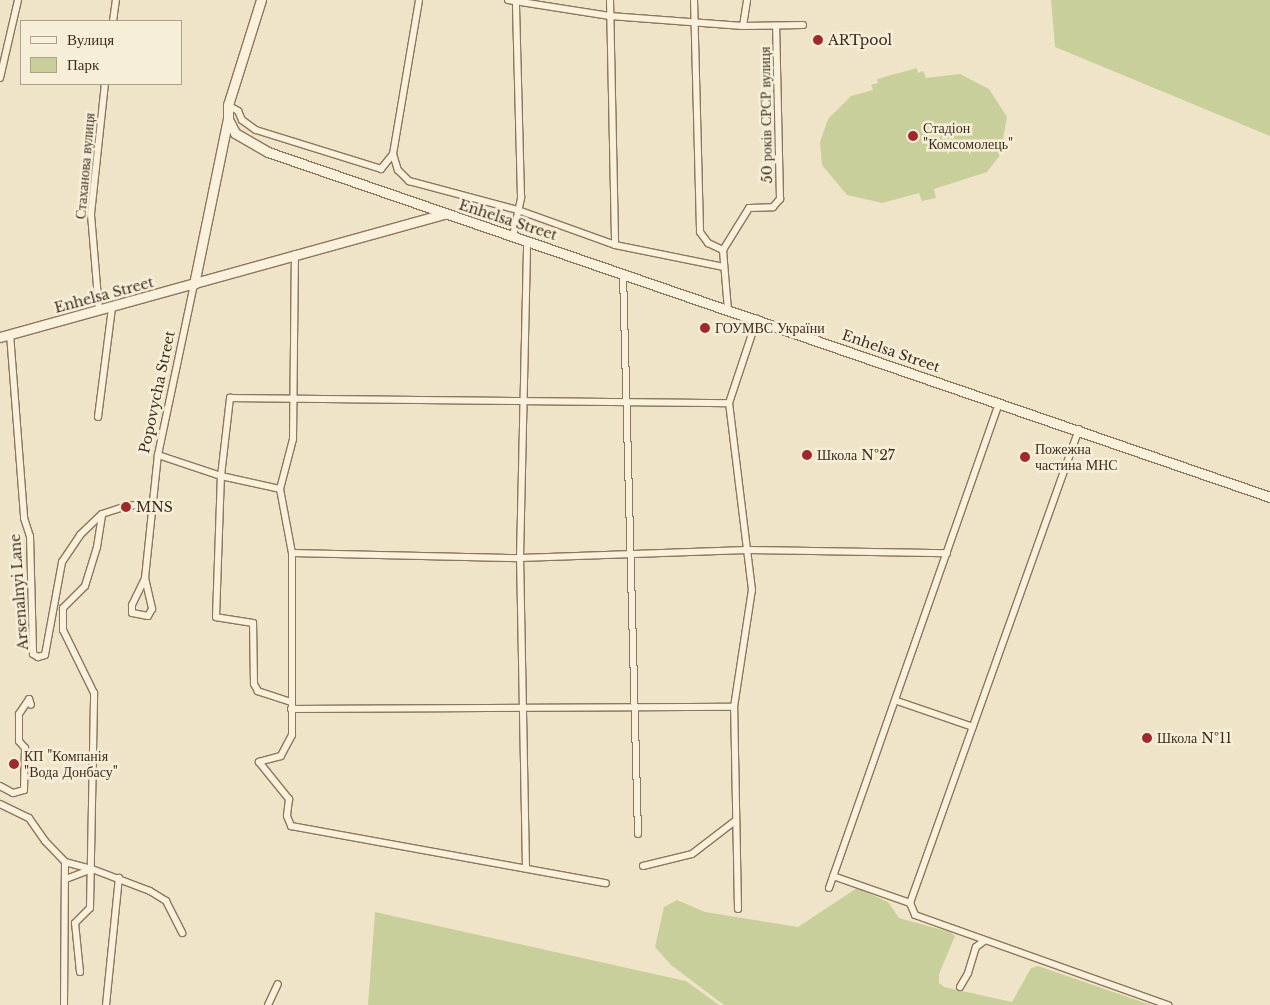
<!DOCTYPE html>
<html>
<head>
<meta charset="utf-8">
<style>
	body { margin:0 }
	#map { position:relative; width:1270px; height:1005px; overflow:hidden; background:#f0e4c8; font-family:"Libre Baskerville",serif }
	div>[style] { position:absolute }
	.green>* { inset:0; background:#c9cf9b }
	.roads { filter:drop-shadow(1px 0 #8d765c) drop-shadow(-1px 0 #8d765c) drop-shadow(0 1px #8d765c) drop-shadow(0 -1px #8d765c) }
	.street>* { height:6px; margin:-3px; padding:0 3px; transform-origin:3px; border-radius:3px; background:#faf1dc }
	.secondary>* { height:9px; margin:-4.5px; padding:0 4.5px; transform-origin:4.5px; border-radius:4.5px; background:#faf1dc }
	.dots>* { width:14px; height:14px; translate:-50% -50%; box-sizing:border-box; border:2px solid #f7eed8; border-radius:50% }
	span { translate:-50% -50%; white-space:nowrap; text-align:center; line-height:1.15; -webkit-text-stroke:5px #f7eed8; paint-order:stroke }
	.poi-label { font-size:14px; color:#3d2e20 }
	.left { translate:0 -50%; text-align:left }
	.street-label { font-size:14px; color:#3d2e20 }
	.legend { position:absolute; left:20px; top:20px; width:162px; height:65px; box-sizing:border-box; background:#f7eed8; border:1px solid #ada18e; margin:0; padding:6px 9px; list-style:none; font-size:15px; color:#3d2e20 }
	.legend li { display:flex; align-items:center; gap:10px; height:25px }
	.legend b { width:25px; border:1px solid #ada18e }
</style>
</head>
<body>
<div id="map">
	<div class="green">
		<i style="clip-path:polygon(1051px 0,1270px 0,1270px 136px,1055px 47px)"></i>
		<i style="clip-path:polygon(917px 68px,918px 73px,923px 71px,926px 78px,960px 74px,989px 89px,1007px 117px,1000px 155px,987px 172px,934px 189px,936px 198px,922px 201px,919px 193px,882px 203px,847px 195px,822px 165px,820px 142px,828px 119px,851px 96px,873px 90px,871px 85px,878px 83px,877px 79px)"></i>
		<i style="clip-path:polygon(857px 888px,888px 902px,899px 918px,950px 932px,955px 936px,939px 974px,939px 983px,944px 987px,1012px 1002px,1031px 968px,1038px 966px,1151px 1005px,724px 1005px,671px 965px,655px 947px,664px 907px,677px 900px,705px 912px,798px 927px)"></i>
		<i style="clip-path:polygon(375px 912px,686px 981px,719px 1005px,368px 1005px)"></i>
	</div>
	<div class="roads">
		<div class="street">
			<i style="left:508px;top:0;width:103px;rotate:8.9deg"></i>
			<i style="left:610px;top:16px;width:133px;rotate:4.3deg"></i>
			<i style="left:743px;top:26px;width:26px;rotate:-81deg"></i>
			<i style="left:610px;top:0;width:245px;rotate:88.8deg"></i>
			<i style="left:694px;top:0;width:232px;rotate:88.5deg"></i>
			<i style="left:700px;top:232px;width:14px;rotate:54deg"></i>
			<i style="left:708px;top:243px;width:17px;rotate:25deg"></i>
			<i style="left:113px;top:21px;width:21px;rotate:-82deg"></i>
			<i style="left:743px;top:26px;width:60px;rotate:-1deg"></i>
			<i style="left:0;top:78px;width:80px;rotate:-77deg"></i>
			<i style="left:228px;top:105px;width:12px;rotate:31deg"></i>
			<i style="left:238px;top:111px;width:10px;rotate:66deg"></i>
			<i style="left:242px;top:120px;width:17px;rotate:36deg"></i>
			<i style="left:256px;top:130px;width:131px;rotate:17.3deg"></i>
			<i style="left:381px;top:169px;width:19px;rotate:-51deg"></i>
			<i style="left:393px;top:154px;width:156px;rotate:-80.4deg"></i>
			<i style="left:393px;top:154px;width:17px;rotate:73deg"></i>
			<i style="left:398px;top:170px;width:16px;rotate:45deg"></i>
			<i style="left:409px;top:181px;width:113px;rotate:14.9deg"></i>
			<i style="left:518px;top:210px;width:103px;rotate:19.8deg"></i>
			<i style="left:615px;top:245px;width:111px;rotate:11.4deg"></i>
			<i style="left:513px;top:236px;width:40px;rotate:-78deg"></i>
			<i style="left:521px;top:197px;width:197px;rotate:-91.5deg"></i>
			<i style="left:623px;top:273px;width:561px;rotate:88.47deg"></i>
			<i style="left:99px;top:310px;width:96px;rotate:-94.8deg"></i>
			<i style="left:91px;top:214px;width:131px;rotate:-83.9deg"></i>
			<i style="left:728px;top:310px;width:60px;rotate:-94.8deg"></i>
			<i style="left:723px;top:250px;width:49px;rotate:-58.2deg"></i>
			<i style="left:749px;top:208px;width:24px;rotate:-2deg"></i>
			<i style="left:773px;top:207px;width:11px;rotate:-49deg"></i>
			<i style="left:780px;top:199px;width:172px;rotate:-91.3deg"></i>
			<i style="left:10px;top:334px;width:185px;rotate:85.6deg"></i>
			<i style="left:24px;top:518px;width:19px;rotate:72deg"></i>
			<i style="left:30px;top:536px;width:118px;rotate:88.5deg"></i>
			<i style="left:33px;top:654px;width:6px;rotate:31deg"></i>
			<i style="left:38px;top:657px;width:7px;rotate:-16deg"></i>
			<i style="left:45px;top:655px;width:95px;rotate:-79.6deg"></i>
			<i style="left:62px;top:562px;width:32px;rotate:-56deg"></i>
			<i style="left:80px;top:535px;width:30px;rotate:-44deg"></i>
			<i style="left:98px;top:417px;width:111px;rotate:-82.7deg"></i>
			<i style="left:1079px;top:429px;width:503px;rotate:109.62deg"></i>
			<i style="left:910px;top:903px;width:13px;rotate:67deg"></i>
			<i style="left:915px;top:915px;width:269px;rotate:19.6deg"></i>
			<i style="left:158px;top:455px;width:66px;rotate:18.4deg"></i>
			<i style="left:221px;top:476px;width:60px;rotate:12.4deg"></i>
			<i style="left:280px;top:489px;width:65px;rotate:79.4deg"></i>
			<i style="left:292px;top:553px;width:182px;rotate:90deg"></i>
			<i style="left:292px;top:735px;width:24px;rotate:118deg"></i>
			<i style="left:281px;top:756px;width:23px;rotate:165deg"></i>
			<i style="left:259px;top:762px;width:48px;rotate:51deg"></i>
			<i style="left:289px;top:799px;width:17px;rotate:97deg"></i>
			<i style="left:287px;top:816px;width:11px;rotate:68deg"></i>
			<i style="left:291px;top:826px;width:320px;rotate:10.3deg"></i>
			<i style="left:280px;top:489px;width:52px;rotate:-75.4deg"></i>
			<i style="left:293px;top:439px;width:185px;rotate:-89.4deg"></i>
			<i style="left:292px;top:553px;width:228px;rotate:1.3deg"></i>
			<i style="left:520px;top:558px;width:227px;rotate:-2deg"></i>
			<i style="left:747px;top:550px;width:200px;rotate:0.9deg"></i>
			<i style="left:145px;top:578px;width:32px;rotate:77deg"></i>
			<i style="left:152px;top:609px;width:8px;rotate:120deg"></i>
			<i style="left:148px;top:616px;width:16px;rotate:-169deg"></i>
			<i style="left:132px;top:613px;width:8px;rotate:-90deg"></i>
			<i style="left:132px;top:605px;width:30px;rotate:-64deg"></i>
			<i style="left:145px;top:578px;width:124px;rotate:-84deg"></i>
			<i style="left:158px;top:455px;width:175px;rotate:-78.1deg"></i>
			<i style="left:897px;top:701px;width:80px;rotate:18.9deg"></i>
			<i style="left:291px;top:702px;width:35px;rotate:-162deg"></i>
			<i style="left:258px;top:691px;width:8px;rotate:-120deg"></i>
			<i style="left:254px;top:684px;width:61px;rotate:-90.9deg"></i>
			<i style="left:253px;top:623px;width:37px;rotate:-171deg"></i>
			<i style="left:216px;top:617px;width:141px;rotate:-88deg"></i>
			<i style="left:221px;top:476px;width:79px;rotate:-83.4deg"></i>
			<i style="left:230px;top:398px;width:499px;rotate:0.6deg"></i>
			<i style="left:291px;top:709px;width:443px;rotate:-0.3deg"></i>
			<i style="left:0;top:786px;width:15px;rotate:28deg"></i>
			<i style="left:13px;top:793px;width:11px;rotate:-15deg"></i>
			<i style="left:24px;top:790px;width:42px;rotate:-88.6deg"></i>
			<i style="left:25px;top:748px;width:9px;rotate:-131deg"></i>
			<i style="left:19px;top:741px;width:27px;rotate:-90deg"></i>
			<i style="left:19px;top:714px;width:18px;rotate:-56deg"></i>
			<i style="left:29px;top:699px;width:6px;rotate:72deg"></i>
			<i style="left:0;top:804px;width:32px;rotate:26deg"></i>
			<i style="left:29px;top:818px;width:28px;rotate:55deg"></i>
			<i style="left:45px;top:841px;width:29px;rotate:46deg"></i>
			<i style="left:65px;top:862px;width:28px;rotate:15deg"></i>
			<i style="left:92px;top:869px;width:28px;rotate:159deg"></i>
			<i style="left:643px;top:866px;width:50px;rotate:-13.8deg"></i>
			<i style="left:692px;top:854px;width:54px;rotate:-37.5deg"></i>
			<i style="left:526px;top:868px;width:310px;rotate:-91.1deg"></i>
			<i style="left:520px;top:558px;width:317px;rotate:-88.7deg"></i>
			<i style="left:92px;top:869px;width:62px;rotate:20.8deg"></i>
			<i style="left:150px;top:891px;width:19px;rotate:32deg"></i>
			<i style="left:166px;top:901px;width:36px;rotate:63deg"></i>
			<i style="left:833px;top:876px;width:82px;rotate:19.3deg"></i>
			<i style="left:829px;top:888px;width:514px;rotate:-70.68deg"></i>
			<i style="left:738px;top:909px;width:202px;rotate:-91.1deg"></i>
			<i style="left:734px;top:707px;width:118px;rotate:-81.3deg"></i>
			<i style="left:752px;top:590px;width:188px;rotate:-97deg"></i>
			<i style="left:729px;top:403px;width:89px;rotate:-71.6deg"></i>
			<i style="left:80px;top:972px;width:49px;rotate:-95.8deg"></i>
			<i style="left:75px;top:923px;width:21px;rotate:-45deg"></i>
			<i style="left:90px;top:908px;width:215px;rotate:-88.9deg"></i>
			<i style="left:94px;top:693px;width:70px;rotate:-116.2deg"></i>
			<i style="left:63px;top:630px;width:22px;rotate:-90deg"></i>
			<i style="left:63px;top:608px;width:31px;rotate:-45deg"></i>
			<i style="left:85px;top:586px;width:41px;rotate:-72.9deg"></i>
			<i style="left:97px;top:547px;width:33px;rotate:-81deg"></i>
			<i style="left:102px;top:514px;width:28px;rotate:-18deg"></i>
			<i style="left:129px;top:505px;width:22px;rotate:5deg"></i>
			<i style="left:960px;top:987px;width:16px;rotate:-60deg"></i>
			<i style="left:968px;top:973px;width:27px;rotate:-73deg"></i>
			<i style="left:976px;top:947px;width:10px;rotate:-37deg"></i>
			<i style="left:64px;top:1005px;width:143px;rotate:-89.6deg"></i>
			<i style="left:106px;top:1005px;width:128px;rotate:-84.2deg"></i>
			<i style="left:268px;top:1005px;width:23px;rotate:-65deg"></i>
		</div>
		<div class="secondary">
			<i style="left:228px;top:119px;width:16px;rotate:63deg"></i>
			<i style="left:235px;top:133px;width:38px;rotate:30deg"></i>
			<i style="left:268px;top:152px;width:1060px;rotate:19deg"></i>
			<i style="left:194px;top:284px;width:168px;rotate:-78.4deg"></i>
			<i style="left:228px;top:119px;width:14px;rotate:-90deg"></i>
			<i style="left:228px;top:105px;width:110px;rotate:-72.6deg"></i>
			<i style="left:0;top:337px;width:462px;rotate:-15.5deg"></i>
		</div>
	</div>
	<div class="dots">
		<i style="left:818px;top:40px;background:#9e2a2b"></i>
		<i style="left:913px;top:136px;background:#9e2a2b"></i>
		<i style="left:705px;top:328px;background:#9e2a2b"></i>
		<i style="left:807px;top:455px;background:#9e2a2b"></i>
		<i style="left:1025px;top:457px;background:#9e2a2b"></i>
		<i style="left:126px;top:507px;background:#9e2a2b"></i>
		<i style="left:1147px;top:738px;background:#9e2a2b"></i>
		<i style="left:14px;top:764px;background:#9e2a2b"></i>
	</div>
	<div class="poi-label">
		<span class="left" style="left:828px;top:40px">ARTpool</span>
		<span class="left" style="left:923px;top:136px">Стадіон<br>"Комсомолець"</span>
		<span class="left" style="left:715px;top:328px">ГОУМВС України</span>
		<span class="left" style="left:1035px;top:457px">Пожежна<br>частина МНС</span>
		<span class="left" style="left:817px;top:455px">Школа №27</span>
		<span class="left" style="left:136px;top:507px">MNS</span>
		<span class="left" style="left:1157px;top:738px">Школа №11</span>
		<span class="left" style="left:24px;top:764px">КП "Компанія<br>"Вода Донбасу"</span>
	</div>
	<div class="street-label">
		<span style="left:766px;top:115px;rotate:-91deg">50 років СРСР вулиця</span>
		<span style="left:85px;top:166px;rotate:-85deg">Стаханова вулиця</span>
		<span style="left:508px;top:220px;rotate:18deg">Enhelsa Street</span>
		<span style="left:104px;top:295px;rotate:-15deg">Enhelsa Street</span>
		<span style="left:891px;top:351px;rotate:19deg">Enhelsa Street</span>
		<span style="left:157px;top:392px;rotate:-78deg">Popovycha Street</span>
		<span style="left:19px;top:592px;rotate:-94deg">Arsenalnyi Lane</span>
	</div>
	<ul class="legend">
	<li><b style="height:6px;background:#faf1dc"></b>Вулиця</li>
	<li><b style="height:14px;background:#c9cf9b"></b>Парк</li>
	</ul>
</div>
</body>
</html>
